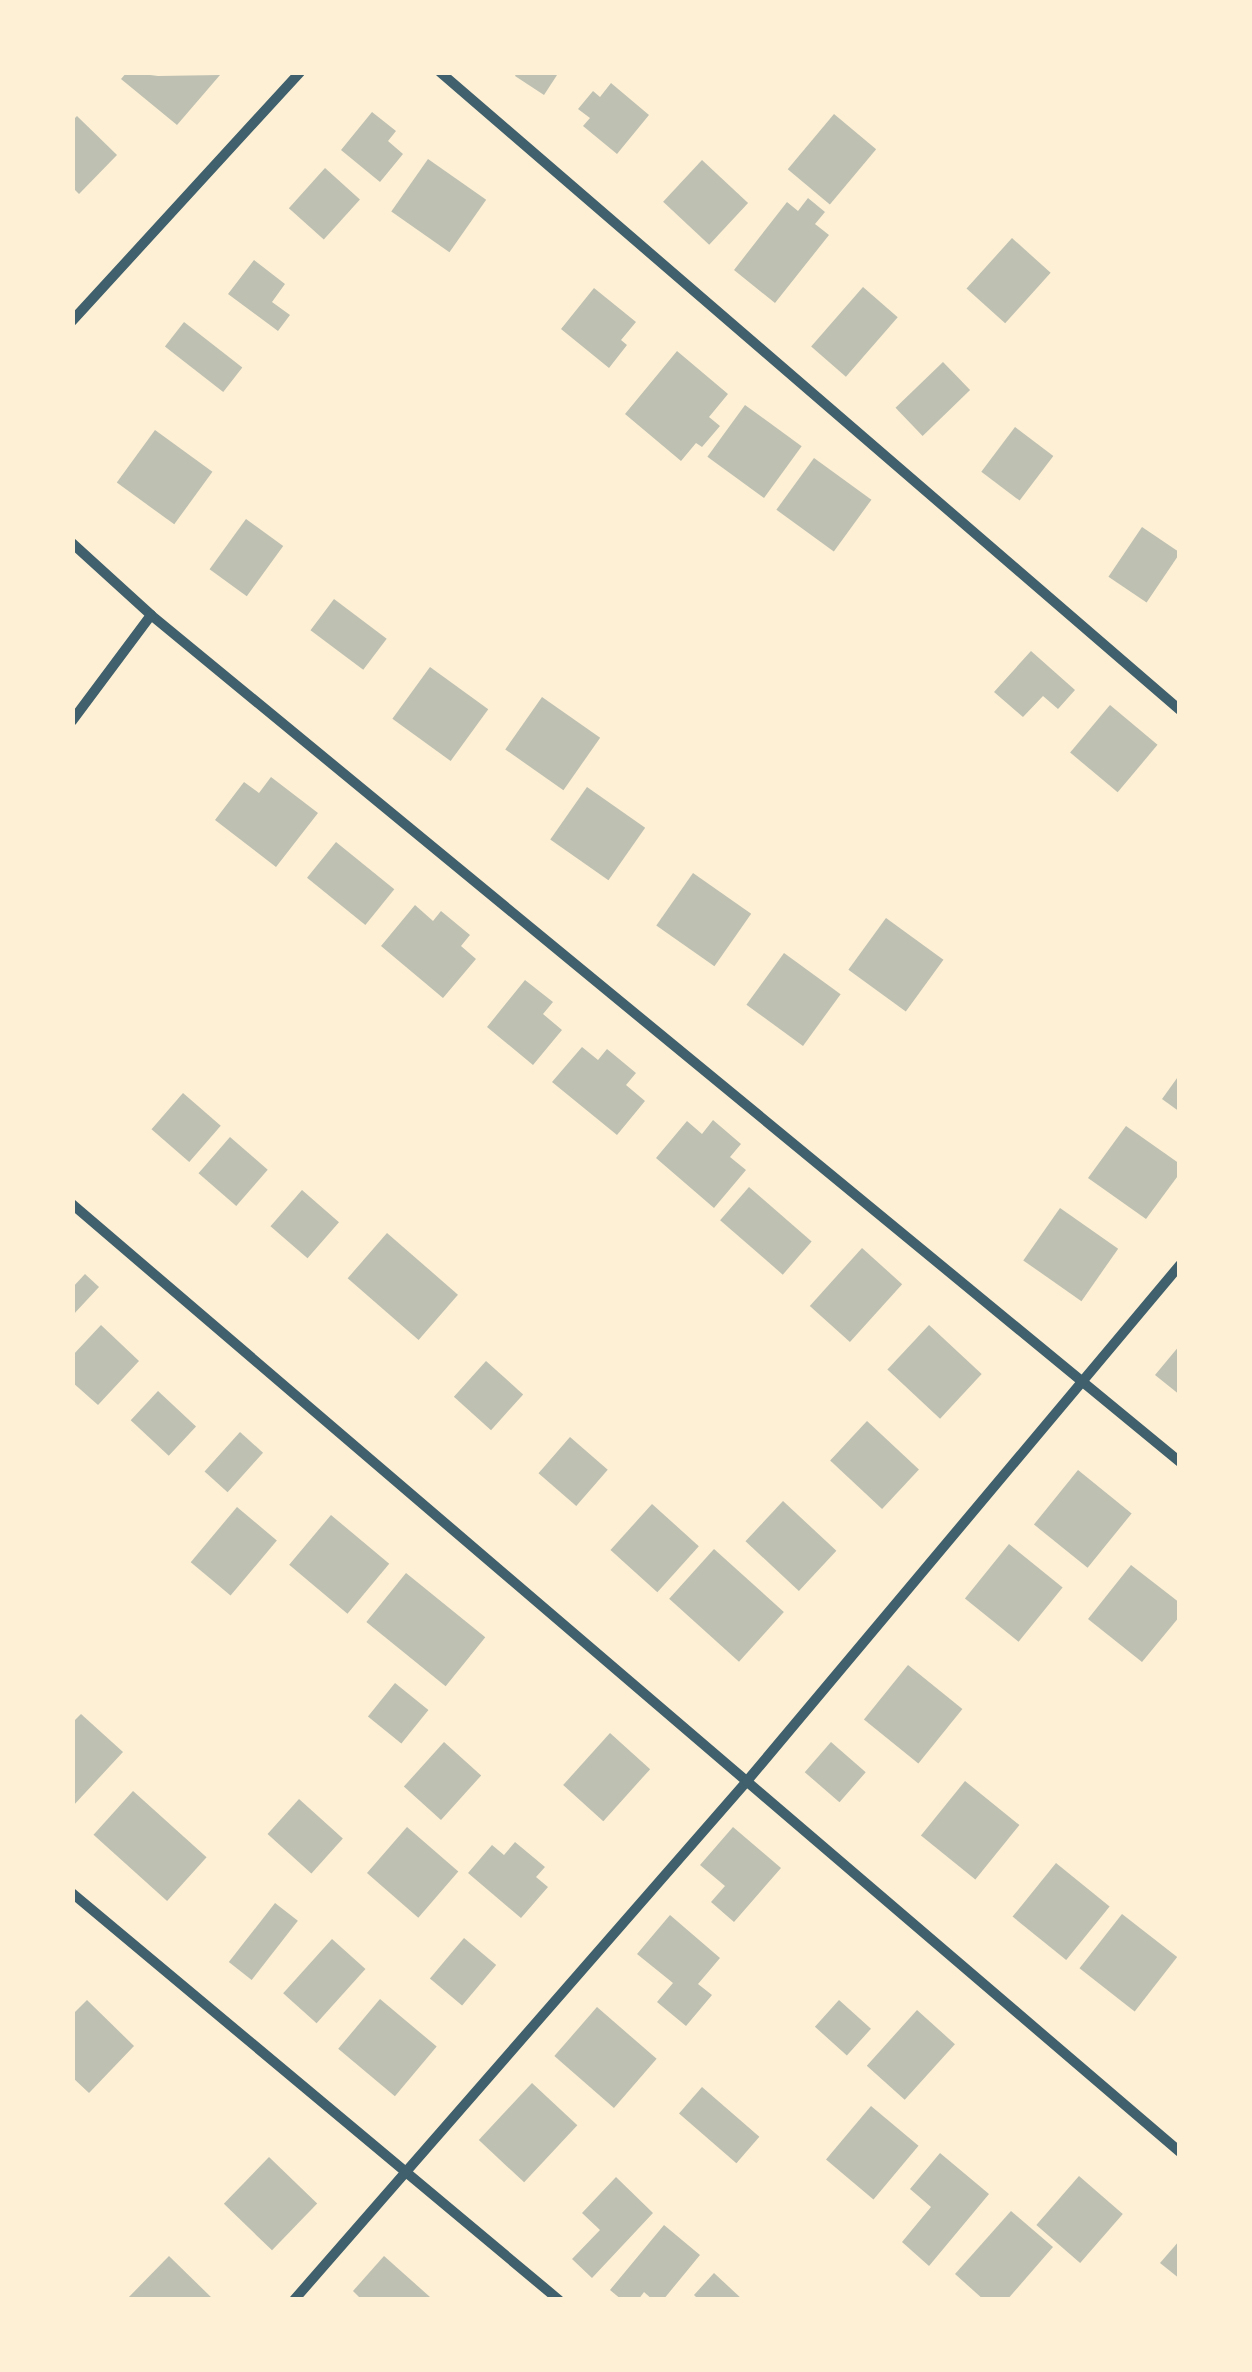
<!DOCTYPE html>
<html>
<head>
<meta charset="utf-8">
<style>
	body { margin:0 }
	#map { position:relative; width:1252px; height:2372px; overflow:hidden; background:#fdf0d5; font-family:"PT Sans",sans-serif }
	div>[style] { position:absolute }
	.building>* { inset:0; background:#bec0b2; transform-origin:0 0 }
	.minor>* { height:10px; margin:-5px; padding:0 5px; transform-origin:5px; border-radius:5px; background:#3f606c }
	span { translate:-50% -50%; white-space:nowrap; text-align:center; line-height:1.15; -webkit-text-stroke:10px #fdf0d5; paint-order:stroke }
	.frame { position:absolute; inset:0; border:75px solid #fdf0d5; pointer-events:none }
</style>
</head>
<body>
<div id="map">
	<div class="building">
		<i style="clip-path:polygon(127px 72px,158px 76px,220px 75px,177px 125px,121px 79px)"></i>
		<i style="clip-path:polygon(517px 72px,559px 72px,544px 95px,515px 76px)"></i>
		<i style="clip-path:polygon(611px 83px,649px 115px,617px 154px,583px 126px,590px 118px,578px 109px,593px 91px,600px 97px)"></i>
		<i style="clip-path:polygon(372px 112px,396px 131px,388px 141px,403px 154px,380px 182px,341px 150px)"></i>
		<i style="left:834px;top:114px;width:55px;height:72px;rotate:40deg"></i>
		<i style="clip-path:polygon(77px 116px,117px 155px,79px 194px,72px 187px,72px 121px)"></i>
		<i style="left:428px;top:159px;width:71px;height:64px;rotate:35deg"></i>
		<i style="left:702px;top:160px;width:63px;height:57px;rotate:43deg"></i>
		<i style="left:325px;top:168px;width:47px;height:54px;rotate:42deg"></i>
		<i style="clip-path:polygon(808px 198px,825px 212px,815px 224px,829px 235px,775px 303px,734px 270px,787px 202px,798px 211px)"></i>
		<i style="left:1012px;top:238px;width:52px;height:68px;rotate:42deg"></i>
		<i style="clip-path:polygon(254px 260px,285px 284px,272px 302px,290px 315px,278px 331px,228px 294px)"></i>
		<i style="left:863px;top:287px;width:46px;height:79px;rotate:41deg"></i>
		<i style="clip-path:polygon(594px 288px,636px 322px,621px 340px,627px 345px,609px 368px,561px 329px)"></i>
		<i style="left:184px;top:322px;width:74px;height:31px;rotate:38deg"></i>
		<i style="clip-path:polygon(677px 351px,728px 394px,709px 417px,720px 426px,702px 447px,696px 443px,681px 461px,625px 414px)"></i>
		<i style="left:943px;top:362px;width:39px;height:66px;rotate:46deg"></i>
		<i style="left:745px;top:405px;width:70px;height:64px;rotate:36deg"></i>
		<i style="left:1015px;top:427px;width:48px;height:56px;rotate:37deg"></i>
		<i style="left:155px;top:430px;width:71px;height:65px;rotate:36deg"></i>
		<i style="left:814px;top:458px;width:71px;height:64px;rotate:36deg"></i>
		<i style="left:246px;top:519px;width:46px;height:62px;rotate:36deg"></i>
		<i style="left:1142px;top:527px;width:46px;height:60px;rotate:34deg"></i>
		<i style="left:334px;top:599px;width:66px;height:39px;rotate:37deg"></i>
		<i style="clip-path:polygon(1031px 651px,1075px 690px,1058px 709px,1043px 696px,1023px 717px,994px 692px)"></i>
		<i style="left:430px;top:667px;width:72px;height:64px;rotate:36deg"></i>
		<i style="left:542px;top:697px;width:71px;height:64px;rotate:35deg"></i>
		<i style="left:1110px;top:705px;width:62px;height:62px;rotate:40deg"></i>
		<i style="clip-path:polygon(271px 777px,318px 813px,276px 867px,215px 820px,244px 782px,259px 793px)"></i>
		<i style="left:587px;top:787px;width:71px;height:64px;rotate:35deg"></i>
		<i style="left:336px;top:842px;width:75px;height:46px;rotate:39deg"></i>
		<i style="left:693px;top:873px;width:71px;height:64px;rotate:35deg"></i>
		<i style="clip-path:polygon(415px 905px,433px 921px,441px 911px,470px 935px,461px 946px,476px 959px,443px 998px,381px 946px)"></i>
		<i style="left:886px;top:918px;width:71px;height:64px;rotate:36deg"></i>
		<i style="left:784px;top:953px;width:70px;height:64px;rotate:36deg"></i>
		<i style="clip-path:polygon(525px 980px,553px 1002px,543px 1014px,562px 1030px,533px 1065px,487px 1027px)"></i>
		<i style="clip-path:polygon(582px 1047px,598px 1060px,607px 1049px,636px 1073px,626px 1085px,645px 1101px,617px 1135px,552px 1082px)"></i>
		<i style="clip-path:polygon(1180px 1074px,1180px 1112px,1162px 1099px)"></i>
		<i style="left:183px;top:1093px;width:50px;height:48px;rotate:41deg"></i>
		<i style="clip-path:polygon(713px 1120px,741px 1144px,730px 1157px,746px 1170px,714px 1208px,656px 1158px,687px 1121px,702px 1134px)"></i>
		<i style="clip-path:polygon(1126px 1126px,1180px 1164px,1180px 1173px,1146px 1219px,1088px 1178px)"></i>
		<i style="left:230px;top:1137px;width:50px;height:48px;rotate:41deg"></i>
		<i style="left:749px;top:1187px;width:83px;height:44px;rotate:41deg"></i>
		<i style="left:302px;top:1190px;width:49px;height:48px;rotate:41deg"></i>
		<i style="left:1060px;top:1208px;width:71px;height:64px;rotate:35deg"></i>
		<i style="left:387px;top:1233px;width:94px;height:60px;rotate:41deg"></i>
		<i style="left:862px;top:1248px;width:54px;height:78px;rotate:42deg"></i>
		<i style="clip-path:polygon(85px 1274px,99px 1287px,72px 1316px,72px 1288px)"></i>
		<i style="clip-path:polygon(101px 1325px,139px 1361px,98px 1405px,72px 1382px,72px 1356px)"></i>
		<i style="left:929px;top:1325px;width:72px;height:61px;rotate:43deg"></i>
		<i style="clip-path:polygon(1180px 1345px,1180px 1395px,1155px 1375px)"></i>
		<i style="left:486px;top:1361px;width:50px;height:48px;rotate:42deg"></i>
		<i style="left:158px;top:1391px;width:52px;height:40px;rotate:43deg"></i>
		<i style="left:867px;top:1421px;width:71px;height:54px;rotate:43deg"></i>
		<i style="left:240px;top:1432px;width:31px;height:53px;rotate:42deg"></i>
		<i style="left:570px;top:1437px;width:50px;height:48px;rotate:41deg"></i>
		<i style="left:1078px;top:1470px;width:69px;height:70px;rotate:39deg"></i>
		<i style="left:783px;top:1501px;width:73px;height:55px;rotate:43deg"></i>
		<i style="left:652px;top:1504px;width:63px;height:62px;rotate:42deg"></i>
		<i style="left:237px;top:1507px;width:52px;height:72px;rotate:40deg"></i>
		<i style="left:331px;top:1515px;width:76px;height:65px;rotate:40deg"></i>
		<i style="left:1009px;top:1544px;width:69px;height:70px;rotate:39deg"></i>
		<i style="left:714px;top:1549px;width:94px;height:67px;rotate:42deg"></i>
		<i style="clip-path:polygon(1131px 1565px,1180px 1603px,1180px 1616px,1142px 1662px,1088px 1619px)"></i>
		<i style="left:406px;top:1573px;width:102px;height:63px;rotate:39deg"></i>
		<i style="left:908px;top:1665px;width:70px;height:70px;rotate:39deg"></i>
		<i style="left:395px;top:1683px;width:43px;height:43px;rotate:39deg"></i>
		<i style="clip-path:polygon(81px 1714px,123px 1752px,72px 1807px,72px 1723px)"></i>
		<i style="left:610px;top:1733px;width:54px;height:70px;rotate:42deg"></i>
		<i style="left:444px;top:1742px;width:50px;height:60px;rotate:42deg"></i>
		<i style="left:831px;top:1742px;width:46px;height:40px;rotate:41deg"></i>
		<i style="left:965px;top:1781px;width:70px;height:70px;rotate:39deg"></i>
		<i style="left:133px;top:1791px;width:99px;height:59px;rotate:42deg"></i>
		<i style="left:299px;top:1799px;width:59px;height:47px;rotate:42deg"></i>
		<i style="left:407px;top:1827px;width:68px;height:61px;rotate:41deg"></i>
		<i style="clip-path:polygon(733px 1827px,781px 1868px,734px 1922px,711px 1902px,725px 1886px,700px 1865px)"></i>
		<i style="clip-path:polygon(515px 1842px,545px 1867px,536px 1877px,548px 1887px,521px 1918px,468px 1873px,492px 1845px,504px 1855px)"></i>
		<i style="left:1056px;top:1863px;width:69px;height:69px;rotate:39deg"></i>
		<i style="left:275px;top:1903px;width:29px;height:75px;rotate:38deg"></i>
		<i style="left:1122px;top:1914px;width:70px;height:69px;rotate:38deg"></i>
		<i style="clip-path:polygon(670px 1915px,720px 1958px,698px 1984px,712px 1995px,686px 2026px,657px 2002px,673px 1983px,637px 1954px)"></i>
		<i style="left:464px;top:1938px;width:42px;height:53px;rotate:40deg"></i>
		<i style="left:332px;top:1939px;width:45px;height:73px;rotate:42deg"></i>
		<i style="left:380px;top:1999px;width:74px;height:65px;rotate:40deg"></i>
		<i style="clip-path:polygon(87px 2000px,134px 2046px,89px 2093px,72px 2077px,72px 2015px)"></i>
		<i style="left:839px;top:2000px;width:43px;height:36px;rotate:42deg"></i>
		<i style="left:597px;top:2007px;width:79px;height:65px;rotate:41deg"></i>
		<i style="left:917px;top:2010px;width:51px;height:75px;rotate:42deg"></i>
		<i style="left:532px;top:2083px;width:62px;height:78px;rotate:43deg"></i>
		<i style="left:702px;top:2087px;width:76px;height:35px;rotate:41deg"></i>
		<i style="left:871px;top:2106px;width:62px;height:70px;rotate:40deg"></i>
		<i style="clip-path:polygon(940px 2153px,989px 2194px,929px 2266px,902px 2242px,931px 2207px,910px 2189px)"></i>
		<i style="left:269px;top:2157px;width:67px;height:65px;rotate:44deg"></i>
		<i style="left:1079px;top:2176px;width:58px;height:65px;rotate:41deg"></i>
		<i style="clip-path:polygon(616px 2177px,653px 2213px,592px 2278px,572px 2259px,600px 2230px,582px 2213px)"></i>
		<i style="clip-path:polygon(1011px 2211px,1053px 2247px,1007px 2300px,984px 2300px,955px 2274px)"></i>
		<i style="clip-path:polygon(664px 2225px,700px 2255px,663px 2300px,653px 2300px,644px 2292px,638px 2300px,622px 2300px,610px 2290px)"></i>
		<i style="clip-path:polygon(1180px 2240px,1180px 2279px,1160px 2263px)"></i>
		<i style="clip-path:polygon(169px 2256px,214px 2300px,126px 2300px)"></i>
		<i style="clip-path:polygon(384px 2256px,430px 2297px,428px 2300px,362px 2300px,353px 2291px)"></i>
		<i style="clip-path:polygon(714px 2273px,743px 2300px,699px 2300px,694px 2295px)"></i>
	</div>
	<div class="minor">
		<i style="left:440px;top:72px;width:977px;rotate:40.77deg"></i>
		<i style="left:72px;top:321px;width:338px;rotate:-47.5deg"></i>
		<i style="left:72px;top:543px;width:107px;rotate:42.3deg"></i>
		<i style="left:151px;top:615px;width:1333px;rotate:39.46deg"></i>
		<i style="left:72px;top:721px;width:132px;rotate:-53.3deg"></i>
		<i style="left:72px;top:1204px;width:1458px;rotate:40.55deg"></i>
		<i style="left:72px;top:1893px;width:635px;rotate:39.89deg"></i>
		<i style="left:294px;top:2300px;width:689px;rotate:-48.88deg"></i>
		<i style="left:747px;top:1781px;width:674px;rotate:-50deg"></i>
	</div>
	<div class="frame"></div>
</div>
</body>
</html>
